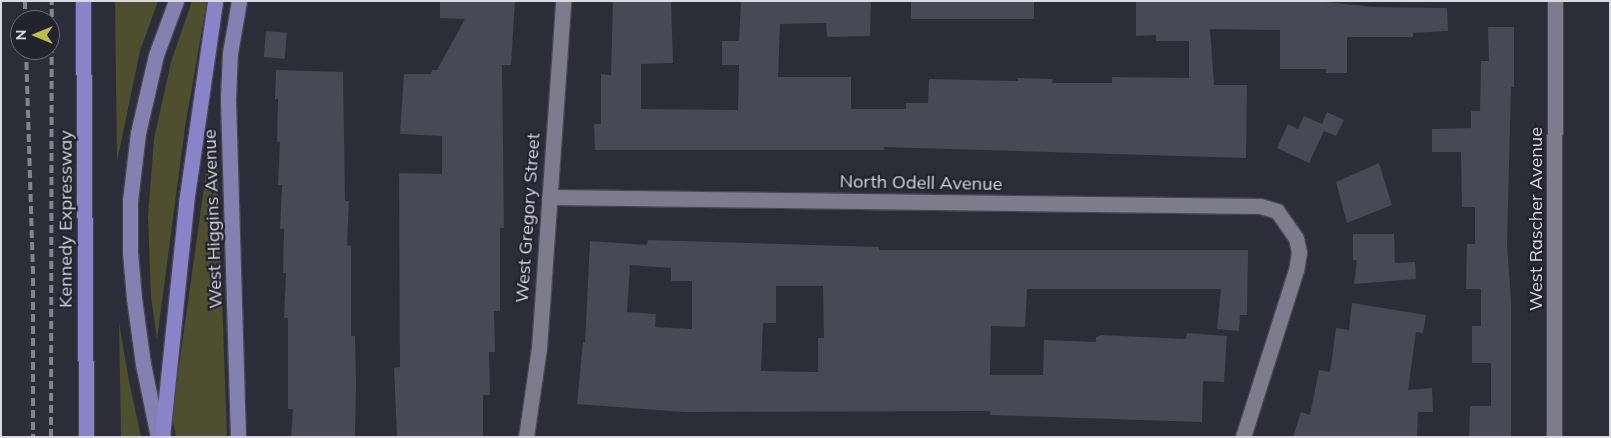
<!DOCTYPE html>
<html>
<head>
<meta charset="utf-8">
<style>
	body { margin:0 }
	#map { position:relative; width:1611px; height:438px; overflow:hidden; background:#2d2c39; font-family:Mulish,sans-serif }
	div>[style] { position:absolute }
	.green>* { inset:0; background:#4d4f2f }
	.building>* { inset:0; background:#494856; transform-origin:0 0 }
	.roads { filter:drop-shadow(1px 0 #484752) drop-shadow(-1px 0 #484752) drop-shadow(0 1px #484752) drop-shadow(0 -1px #484752) }
	.street>* { height:15px; margin:-7.5px; padding:0 7.5px; transform-origin:7.5px; border-radius:7.5px; background:#7d7b8c }
	.primary>* { height:15px; margin:-7.5px; padding:0 7.5px; transform-origin:7.5px; border-radius:7.5px; background:#8580b0 }
	.highway>* { height:15px; margin:-7.5px; padding:0 7.5px; transform-origin:7.5px; border-radius:7.5px; background:#8b83c8 }
	.rail>* { height:4px; margin-top:-2px; transform-origin:0; background:repeating-linear-gradient(90deg,#84838e 0 8px,transparent 0 12px) }
	span { translate:-50% -50%; white-space:nowrap; text-align:center; line-height:1.15; -webkit-text-stroke:4.5px #23222f; paint-order:stroke }
	.street-label { font-size:18px; color:#dad9e2 }
	.frame { position:absolute; inset:0; border:2px solid #dad9e2; pointer-events:none }
	.north { position:absolute; left:10px; top:10px; width:50px; height:50px; box-sizing:border-box; background:#23222f; border:1px solid #6c6b77; border-radius:50%; rotate:270deg; font-size:14px; font-weight:700; line-height:20px; text-align:center; color:#dad9e2 }
	.north::after { content:''; display:block; margin:auto; width:18px; height:22px; background:#bac045; clip-path:polygon(50% 0,100% 100%,50% 72%,0 100%) }
</style>
</head>
<body>
<div id="map">
	<div class="green">
		<i style="clip-path:polygon(115px 1px,158px 1px,140px 51px,117px 162px)"></i>
		<i style="clip-path:polygon(192px 1px,207px 1px,185px 127px,157px 340px,151px 296px,148px 216px,154px 139px,171px 62px)"></i>
		<i style="clip-path:polygon(216px 129px,227px 437px,176px 437px,172px 416px,212px 130px)"></i>
		<i style="clip-path:polygon(119px 323px,129px 381px,141px 437px,121px 437px)"></i>
	</div>
	<div class="building">
		<i style="clip-path:polygon(440px 1px,515px 1px,511px 65px,502px 65px,504px 228px,500px 228px,500px 311px,494px 311px,495px 352px,489px 352px,490px 395px,483px 395px,483px 436px,397px 437px,394px 368px,400px 367px,399px 173px,442px 174px,442px 136px,400px 134px,404px 74px,431px 74px,432px 70px,437px 70px,465px 19px,440px 18px)"></i>
		<i style="clip-path:polygon(613px 1px,671px 1px,673px 63px,641px 64px,641px 109px,738px 110px,739px 65px,722px 65px,722px 41px,739px 41px,741px 1px,871px 1px,870px 36px,827px 37px,826px 23px,780px 24px,778px 77px,851px 77px,851px 109px,906px 109px,906px 103px,928px 103px,929px 79px,1018px 81px,1018px 78px,1053px 79px,1052px 83px,1112px 83px,1112px 77px,1189px 78px,1189px 41px,1156px 41px,1156px 35px,1136px 36px,1136px 1px,1315px 1px,1374px 7px,1447px 8px,1448px 31px,1413px 33px,1413px 37px,1347px 37px,1347px 73px,1326px 73px,1326px 69px,1280px 69px,1280px 30px,1210px 29px,1214px 85px,1247px 85px,1246px 158px,884px 147px,884px 150px,595px 150px,594px 124px,601px 124px,601px 74px,611px 75px)"></i>
		<i style="left:911px;top:1px;width:123px;height:18px"></i>
		<i style="clip-path:polygon(1488px 27px,1514px 27px,1514px 87px,1511px 87px,1507px 244px,1511px 301px,1511px 437px,1469px 437px,1470px 406px,1491px 406px,1491px 363px,1472px 363px,1472px 326px,1481px 326px,1481px 289px,1466px 289px,1467px 244px,1475px 244px,1475px 207px,1462px 207px,1461px 152px,1432px 152px,1432px 129px,1471px 128px,1471px 111px,1480px 111px,1481px 61px,1489px 61px)"></i>
		<i style="left:266px;top:31px;width:21px;height:26px;rotate:5deg"></i>
		<i style="clip-path:polygon(276px 70px,343px 72px,345px 201px,349px 201px,347px 245px,351px 246px,351px 336px,355px 336px,356px 382px,355px 437px,291px 437px,293px 409px,288px 409px,288px 318px,284px 318px,286px 273px,283px 273px,284px 229px,280px 229px,282px 185px,278px 185px,280px 142px,277px 142px,278px 99px,275px 99px)"></i>
		<i style="clip-path:polygon(1327px 112px,1344px 120px,1336px 136px,1324px 131px,1309px 163px,1277px 148px,1288px 124px,1298px 129px,1304px 116px,1322px 124px)"></i>
		<i style="clip-path:polygon(1379px 163px,1392px 205px,1347px 223px,1336px 182px)"></i>
		<i style="clip-path:polygon(1353px 234px,1394px 234px,1395px 263px,1415px 262px,1416px 279px,1354px 284px,1357px 260px,1353px 260px)"></i>
		<i style="clip-path:polygon(evenodd,648px 240px,879px 247px,879px 250px,1248px 250px,1247px 315px,1240px 315px,1239px 331px,1217px 329px,1221px 289px,1027px 289px,1025px 327px,991px 326px,990px 375px,1043px 375px,1044px 340px,1096px 342px,1096px 337px,1101px 335px,1186px 339px,1187px 333px,1227px 336px,1224px 382px,1203px 381px,1202px 422px,990px 415px,990px 411px,684px 412px,577px 404px,583px 342px,585px 343px,590px 241px,647px 245px,648px 240px,630px 265px,671px 268px,671px 281px,692px 281px,692px 329px,655px 327px,656px 314px,627px 312px,630px 265px,648px 240px,776px 286px,823px 286px,824px 338px,818px 338px,818px 372px,761px 371px,763px 323px,776px 323px,776px 286px)"></i>
		<i style="clip-path:polygon(1352px 303px,1426px 315px,1423px 333px,1416px 332px,1408px 390px,1432px 388px,1433px 412px,1418px 412px,1417px 437px,1293px 437px,1301px 412px,1310px 415px,1319px 370px,1330px 372px,1336px 328px,1349px 330px)"></i>
	</div>
	<div class="roads">
		<div class="street">
			<i style="left:549px;top:197px;width:711px;rotate:0.73deg"></i>
			<i style="left:1260px;top:206px;width:18px;rotate:16deg"></i>
			<i style="left:1277px;top:211px;width:33px;rotate:55deg"></i>
			<i style="left:1296px;top:238px;width:14px;rotate:78deg"></i>
			<i style="left:1299px;top:252px;width:18px;rotate:99deg"></i>
			<i style="left:1296px;top:270px;width:175px;rotate:107.6deg"></i>
			<i style="left:526px;top:437px;width:90px;rotate:-81.7deg"></i>
			<i style="left:539px;top:348px;width:348px;rotate:-86deg"></i>
			<i style="left:1554px;top:437px;width:436px;rotate:-89.9deg"></i>
		</div>
		<div class="primary">
			<i style="left:158px;top:437px;width:75px;rotate:-101.6deg"></i>
			<i style="left:143px;top:364px;width:67px;rotate:-97.8deg"></i>
			<i style="left:134px;top:298px;width:46px;rotate:-95deg"></i>
			<i style="left:130px;top:252px;width:51px;rotate:-90deg"></i>
			<i style="left:130px;top:201px;width:68px;rotate:-83.3deg"></i>
			<i style="left:138px;top:133px;width:80px;rotate:-77deg"></i>
			<i style="left:156px;top:55px;width:58px;rotate:-69.7deg"></i>
			<i style="left:238px;top:437px;width:339px;rotate:-91.7deg"></i>
			<i style="left:228px;top:98px;width:45px;rotate:-87.5deg"></i>
			<i style="left:230px;top:53px;width:53px;rotate:-80.2deg"></i>
		</div>
		<div class="highway">
			<i style="left:83px;top:1px;width:436px;rotate:89.6deg"></i>
			<i style="left:162px;top:437px;width:235px;rotate:-84.1deg"></i>
			<i style="left:186px;top:203px;width:204px;rotate:-81.8deg"></i>
		</div>
	</div>
	<div class="rail">
		<i style="left:25px;top:1px;width:19px;rotate:90deg"></i>
		<i style="left:26px;top:50px;width:228px;rotate:88.2deg"></i>
		<i style="left:33px;top:278px;width:159px;rotate:90deg"></i>
		<i style="left:51px;top:437px;width:436px;rotate:-89.9deg"></i>
	</div>
	<div class="street-label">
		<span style="left:921px;top:183px;rotate:1deg">North Odell Avenue</span>
		<span style="left:528px;top:218px;rotate:-86deg">West Gregory Street</span>
		<span style="left:66px;top:219px;rotate:-90deg">Kennedy Expressway</span>
		<span style="left:213px;top:219px;rotate:-92deg">West Higgins Avenue</span>
		<span style="left:1536px;top:219px;rotate:-90deg">West Rascher Avenue</span>
	</div>
	<div class="frame"></div>
	<div class="north">N</div>
</div>
</body>
</html>
